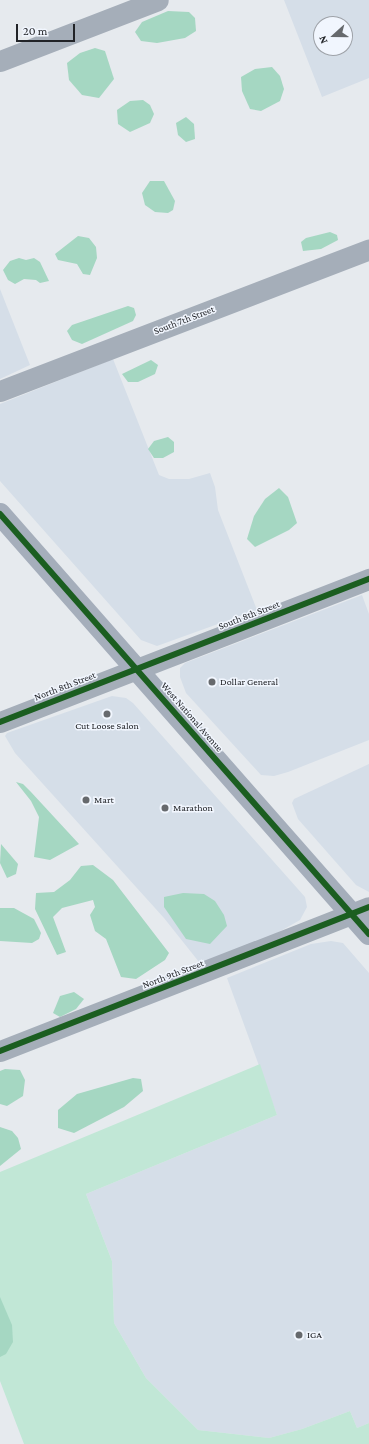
<!DOCTYPE html>
<html>
<head>
<meta charset="utf-8">
<style>
	body { margin:0 }
	#map { position:relative; width:369px; height:1444px; overflow:hidden; background:#e6eaee; font-family:"Crimson Pro",serif }
	div>[style] { position:absolute }
	.built>* { inset:0; background:#d5dee8 }
	.green>* { inset:0; background:#c1e7d6 }
	.forest>* { inset:0; background:#a5d7c2 }
	.street>* { height:21px; margin:-10.5px; padding:0 10.5px; transform-origin:10.5px; border-radius:10.5px; background:#a5aeb9 }
	.primary>* { height:22px; margin:-11px; padding:0 11px; transform-origin:11px; border-radius:11px; background:#a5aebb }
	.cycleway>* { height:6px; margin:-3px; padding:0 3px; transform-origin:3px; border-radius:3px; background:#1b5e20 }
	.dots>* { width:11px; height:11px; translate:-50% -50%; box-sizing:border-box; border:2px solid #f1f6fe; border-radius:50% }
	span { translate:-50% -50%; white-space:nowrap; text-align:center; line-height:1.15; -webkit-text-stroke:3px #f1f6fe; paint-order:stroke }
	.street-label { font-size:10px; color:#212327 }
	.poi-label { font-size:10px; color:#212327 }
	.left { translate:0 -50%; text-align:left }
	.north { position:absolute; left:313px; top:16px; width:40px; height:40px; box-sizing:border-box; background:#f1f6fe; border:1px solid #9ea2a8; border-radius:50%; rotate:249deg; font-size:11px; font-weight:700; line-height:16px; text-align:center; color:#212327 }
	.north::after { content:''; display:block; margin:auto; width:14px; height:18px; background:#66696d; clip-path:polygon(50% 0,100% 100%,50% 72%,0 100%) }
	.scale { position:absolute; left:16px; top:24px; width:59px; height:18px; box-sizing:border-box; border:2px solid #212327; border-top:0; padding-left:5px; font-size:12px; line-height:14px; white-space:nowrap; color:#212327; -webkit-text-stroke:3px #f1f6fe; paint-order:stroke }
</style>
</head>
<body>
<div id="map">
	<div class="built">
		<i style="clip-path:polygon(evenodd,284px 0,369px 0,369px 78px,322px 97px,284px 0,321px 24px,345px 24px,345px 48px,321px 48px,321px 24px)"></i>
		<i style="clip-path:polygon(0 289px,30px 365px,0 379px)"></i>
		<i style="clip-path:polygon(113px 359px,159px 475px,169px 479px,189px 479px,210px 473px,215px 487px,218px 510px,257px 610px,157px 646px,141px 640px,0 481px,0 404px)"></i>
		<i style="clip-path:polygon(362px 595px,369px 614px,369px 740px,288px 772px,274px 776px,261px 775px,186px 693px,180px 677px,180px 668px,185px 663px)"></i>
		<i style="clip-path:polygon(112px 696px,126px 698px,133px 703px,305px 897px,307px 907px,300px 920px,270px 937px,203px 963px,199px 962px,164px 918px,15px 753px,5px 736px,7px 733px)"></i>
		<i style="clip-path:polygon(369px 764px,369px 892px,356px 885px,298px 819px,292px 803px,294px 799px)"></i>
		<i style="clip-path:polygon(331px 941px,343px 943px,369px 973px,369px 1423px,357px 1428px,350px 1411px,302px 1429px,269px 1438px,198px 1430px,146px 1378px,114px 1323px,112px 1261px,86px 1194px,277px 1115px,227px 978px,311px 944px)"></i>
	</div>
	<div class="green">
		<i style="clip-path:polygon(260px 1064px,277px 1115px,86px 1194px,112px 1261px,114px 1323px,146px 1378px,198px 1430px,269px 1438px,302px 1429px,350px 1411px,357px 1428px,369px 1423px,369px 1444px,24px 1444px,0 1381px,0 1172px)"></i>
	</div>
	<div class="forest">
		<i style="clip-path:polygon(168px 11px,189px 12px,195px 18px,196px 31px,185px 38px,157px 43px,141px 41px,135px 32px,142px 22px)"></i>
		<i style="clip-path:polygon(95px 48px,105px 51px,114px 79px,99px 98px,82px 95px,69px 80px,67px 63px,80px 53px)"></i>
		<i style="clip-path:polygon(272px 67px,280px 76px,284px 89px,280px 101px,261px 111px,250px 109px,242px 91px,241px 77px,255px 69px)"></i>
		<i style="clip-path:polygon(143px 100px,150px 105px,154px 114px,150px 123px,130px 132px,118px 124px,117px 110px,130px 101px)"></i>
		<i style="clip-path:polygon(186px 117px,194px 124px,195px 139px,186px 142px,178px 135px,176px 123px)"></i>
		<i style="clip-path:polygon(150px 181px,164px 181px,175px 201px,173px 210px,168px 213px,155px 212px,145px 205px,142px 193px)"></i>
		<i style="clip-path:polygon(330px 232px,337px 235px,338px 240px,321px 249px,303px 251px,301px 242px,306px 238px)"></i>
		<i style="clip-path:polygon(78px 236px,89px 238px,96px 247px,97px 258px,90px 275px,83px 274px,77px 264px,58px 260px,55px 254px)"></i>
		<i style="clip-path:polygon(19px 258px,26px 260px,34px 258px,40px 262px,49px 281px,40px 283px,36px 280px,24px 279px,15px 284px,8px 280px,3px 270px,10px 261px)"></i>
		<i style="clip-path:polygon(128px 306px,134px 308px,136px 315px,133px 321px,82px 344px,72px 340px,67px 331px,72px 325px)"></i>
		<i style="clip-path:polygon(151px 360px,158px 365px,155px 374px,138px 382px,128px 382px,122px 374px)"></i>
		<i style="clip-path:polygon(168px 437px,174px 442px,174px 452px,163px 458px,154px 458px,148px 449px,154px 441px)"></i>
		<i style="clip-path:polygon(279px 488px,288px 497px,297px 523px,289px 530px,255px 547px,247px 539px,254px 516px,265px 499px)"></i>
		<i style="clip-path:polygon(16px 782px,23px 784px,31px 792px,79px 844px,50px 860px,34px 857px,39px 817px,31px 801px)"></i>
		<i style="clip-path:polygon(1px 844px,18px 864px,16px 874px,7px 878px,0 863px)"></i>
		<i style="clip-path:polygon(93px 865px,113px 880px,169px 953px,165px 960px,136px 979px,121px 977px,106px 939px,95px 931px,90px 915px,95px 907px,93px 900px,62px 908px,53px 917px,66px 952px,57px 955px,35px 909px,36px 893px,54px 892px,70px 880px,81px 866px)"></i>
		<i style="clip-path:polygon(183px 893px,204px 894px,215px 901px,224px 915px,227px 926px,210px 944px,186px 939px,164px 907px,164px 897px)"></i>
		<i style="clip-path:polygon(0 908px,14px 908px,34px 919px,41px 933px,39px 939px,32px 943px,0 941px)"></i>
		<i style="clip-path:polygon(74px 992px,84px 999px,76px 1009px,60px 1017px,53px 1013px,60px 996px)"></i>
		<i style="clip-path:polygon(5px 1069px,20px 1070px,25px 1080px,23px 1096px,7px 1106px,0 1104px,0 1071px)"></i>
		<i style="clip-path:polygon(133px 1078px,141px 1079px,143px 1091px,124px 1107px,74px 1133px,58px 1128px,58px 1110px,77px 1094px)"></i>
		<i style="clip-path:polygon(0 1127px,12px 1131px,18px 1138px,21px 1149px,0 1166px)"></i>
		<i style="clip-path:polygon(0 1297px,12px 1325px,13px 1342px,6px 1354px,0 1357px)"></i>
	</div>
	<div class="street">
		<i style="left:0;top:61px;width:169px;rotate:-21.1deg"></i>
		<i style="left:0;top:391px;width:395px;rotate:-21deg"></i>
		<i style="left:0;top:722px;width:396px;rotate:-21.2deg"></i>
		<i style="left:0;top:1051px;width:396px;rotate:-21.3deg"></i>
	</div>
	<div class="primary">
		<i style="left:0;top:514px;width:559px;rotate:48.7deg"></i>
	</div>
	<div class="cycleway">
		<i style="left:0;top:514px;width:559px;rotate:48.7deg"></i>
		<i style="left:0;top:722px;width:396px;rotate:-21.2deg"></i>
		<i style="left:0;top:1051px;width:396px;rotate:-21.3deg"></i>
	</div>
	<div class="dots">
		<i style="left:212px;top:682px;background:#66696d"></i>
		<i style="left:107px;top:714px;background:#66696d"></i>
		<i style="left:86px;top:800px;background:#66696d"></i>
		<i style="left:165px;top:808px;background:#66696d"></i>
		<i style="left:299px;top:1335px;background:#66696d"></i>
	</div>
	<div class="street-label">
		<span style="left:184px;top:320px;rotate:-21deg">South 7th Street</span>
		<span style="left:249px;top:615px;rotate:-21deg">South 8th Street</span>
		<span style="left:65px;top:686px;rotate:-21deg">North 8th Street</span>
		<span style="left:192px;top:717px;rotate:49deg">West National Avenue</span>
		<span style="left:173px;top:974px;rotate:-21deg">North 9th Street</span>
	</div>
	<div class="poi-label">
		<span class="left" style="left:220px;top:682px">Dollar General</span>
		<span style="left:107px;top:726px">Cut Loose Salon</span>
		<span class="left" style="left:94px;top:800px">Mart</span>
		<span class="left" style="left:173px;top:808px">Marathon</span>
		<span class="left" style="left:307px;top:1335px">IGA</span>
	</div>
	<div class="north">N</div>
	<div class="scale">20 m</div>
</div>
</body>
</html>
